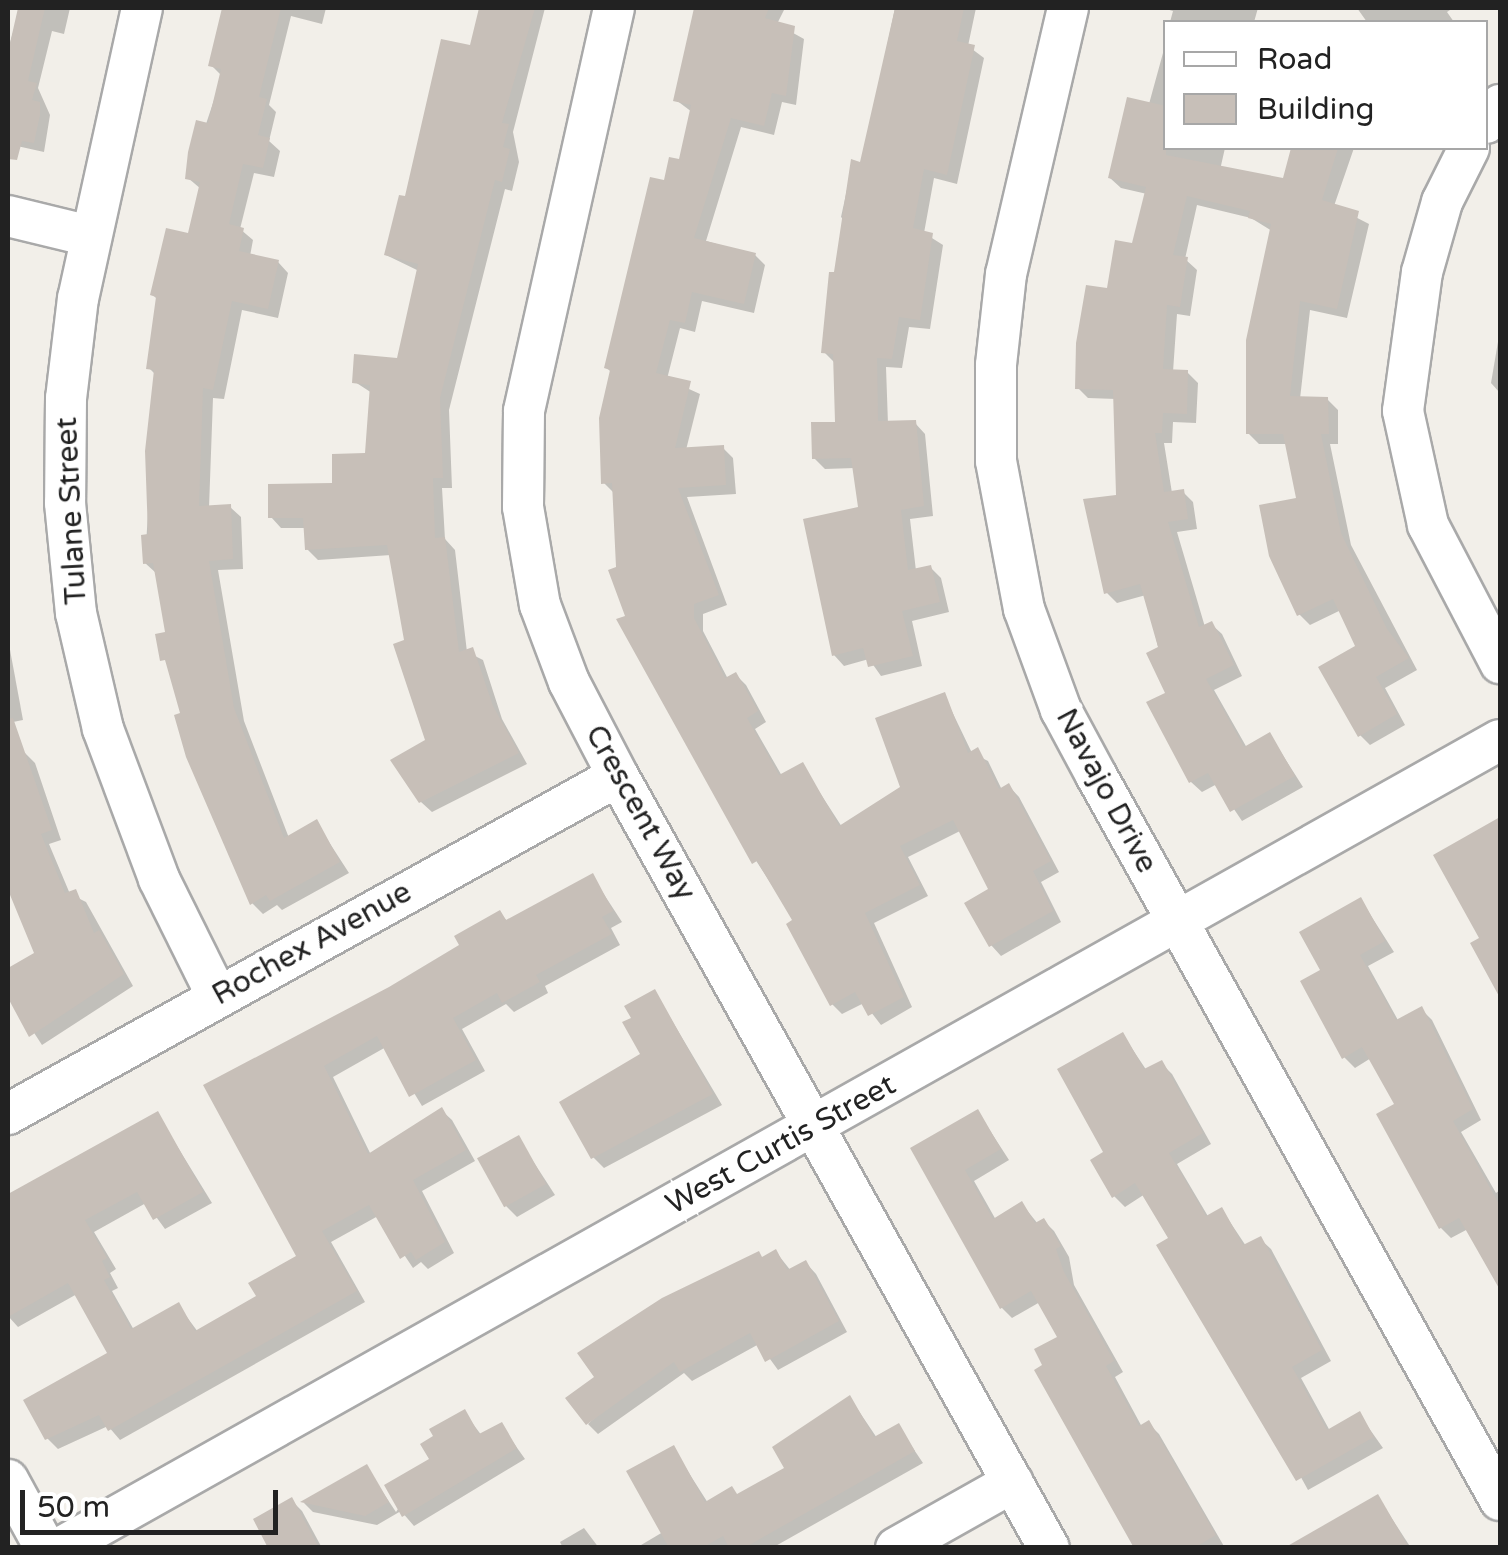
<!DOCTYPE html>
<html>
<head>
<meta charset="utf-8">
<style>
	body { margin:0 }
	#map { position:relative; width:1508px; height:1555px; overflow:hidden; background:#f2efe9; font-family:"Varela Round",sans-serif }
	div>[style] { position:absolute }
	.shadow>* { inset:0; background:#0003 }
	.building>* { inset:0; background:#c7bfb8; transform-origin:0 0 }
	.roads { filter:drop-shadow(2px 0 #a9a9a9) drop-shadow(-2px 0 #a9a9a9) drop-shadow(0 2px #a9a9a9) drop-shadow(0 -2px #a9a9a9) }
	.minor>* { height:40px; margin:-20px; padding:0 20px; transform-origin:20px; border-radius:20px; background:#fff }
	span { translate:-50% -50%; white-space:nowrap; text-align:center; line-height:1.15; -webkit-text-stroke:10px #fff; paint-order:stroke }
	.street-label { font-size:30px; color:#222 }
	.frame { position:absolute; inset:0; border:10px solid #222; pointer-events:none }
	.legend { position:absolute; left:1163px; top:20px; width:325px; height:130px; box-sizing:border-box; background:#fff; border:2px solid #a7a7a7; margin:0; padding:12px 18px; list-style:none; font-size:30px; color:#222 }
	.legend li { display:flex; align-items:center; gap:20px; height:50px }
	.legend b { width:50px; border:2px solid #a7a7a7 }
	.scale { position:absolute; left:20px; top:1490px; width:258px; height:45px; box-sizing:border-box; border:5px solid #222; border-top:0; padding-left:12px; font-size:30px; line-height:35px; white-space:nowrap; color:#222; -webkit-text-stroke:8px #fff; paint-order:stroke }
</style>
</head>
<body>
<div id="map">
	<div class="shadow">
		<i style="clip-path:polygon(20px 8px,70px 8px,64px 34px,52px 31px,38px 88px,50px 115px,44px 152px,8px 144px,8px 50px)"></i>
		<i style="clip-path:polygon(226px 8px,326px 8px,322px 24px,291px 16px,269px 105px,276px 112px,269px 141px,280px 151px,274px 177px,254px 173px,240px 229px,253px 240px,250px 256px,278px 262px,288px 273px,278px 318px,242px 310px,224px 399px,213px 398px,209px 508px,230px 507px,241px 517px,243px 569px,218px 570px,244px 721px,289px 838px,316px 822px,349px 873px,282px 910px,277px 905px,263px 914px,252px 903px,184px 715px,156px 573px,145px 563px,156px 375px,149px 368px,158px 300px,153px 295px,190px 236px,201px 189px,188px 178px,222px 76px,211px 65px)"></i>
		<i style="clip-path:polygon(481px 8px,545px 8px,513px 132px,519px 162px,512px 191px,505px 189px,449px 410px,452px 488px,442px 488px,445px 539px,455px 550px,467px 652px,483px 660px,502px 719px,527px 764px,432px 812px,421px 802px,428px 741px,391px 555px,318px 560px,307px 549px,306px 528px,281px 528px,271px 517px,335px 486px,367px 455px,372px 393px,355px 382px,399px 361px,419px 271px,386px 255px,472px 48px)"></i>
		<i style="clip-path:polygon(696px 8px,785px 8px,777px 24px,804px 39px,796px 105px,782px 102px,774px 135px,741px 127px,706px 241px,755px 255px,765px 265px,754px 313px,702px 301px,695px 332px,680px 328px,667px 379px,700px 394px,686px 450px,723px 448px,733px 458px,736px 494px,687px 497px,727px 605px,703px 614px,703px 631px,728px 679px,736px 675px,746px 685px,766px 722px,755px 729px,782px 776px,802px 765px,842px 827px,903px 789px,944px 695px,972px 753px,988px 761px,1002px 790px,1009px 786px,1019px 797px,1059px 872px,1041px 882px,1061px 922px,1001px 956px,991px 945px,992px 890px,962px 830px,908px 857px,928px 896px,874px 923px,912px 1007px,881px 1025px,864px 1003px,842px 1014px,832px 1004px,795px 921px,728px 817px,619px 620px,628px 617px,615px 494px,604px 483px,612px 373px,607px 368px,666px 183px,681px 162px,692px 112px,676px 100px)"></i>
		<i style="clip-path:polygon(895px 8px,976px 8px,968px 46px,984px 58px,957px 184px,934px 178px,924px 233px,943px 245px,930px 329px,909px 327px,902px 368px,886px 367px,888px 424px,915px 423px,925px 434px,933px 516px,910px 519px,916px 571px,930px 567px,941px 578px,949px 612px,912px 621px,922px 666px,881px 676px,869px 659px,844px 666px,834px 655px,861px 509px,855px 468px,825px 469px,814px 458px,837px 424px,834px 362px,824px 352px,847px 223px,841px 217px,853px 162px,862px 165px)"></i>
		<i style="clip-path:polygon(1162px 8px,1258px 8px,1254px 22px,1170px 22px,1173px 11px)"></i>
		<i style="clip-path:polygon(1357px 8px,1453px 8px,1447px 12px,1454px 22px,1367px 22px)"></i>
		<i style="clip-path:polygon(1166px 42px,1166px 148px,1225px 148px,1220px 170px,1284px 181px,1293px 148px,1354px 148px,1334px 206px,1369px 224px,1347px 318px,1310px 310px,1300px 399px,1327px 399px,1338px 410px,1338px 444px,1330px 444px,1351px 545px,1417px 670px,1385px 688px,1405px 725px,1370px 745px,1360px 735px,1359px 647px,1341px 610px,1310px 625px,1299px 614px,1299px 500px,1287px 444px,1259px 444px,1248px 433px,1272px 231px,1251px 218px,1197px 205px,1185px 259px,1197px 270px,1190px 316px,1177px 314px,1173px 372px,1187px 372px,1198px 383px,1196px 423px,1173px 422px,1172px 443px,1164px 443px,1172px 493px,1183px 492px,1193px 502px,1197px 529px,1177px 532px,1205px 627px,1211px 624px,1222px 634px,1242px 676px,1214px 690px,1247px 748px,1270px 735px,1303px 787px,1242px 821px,1217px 784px,1202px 792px,1191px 782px,1150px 703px,1169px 694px,1146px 595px,1117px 603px,1107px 593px,1119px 497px,1116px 399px,1088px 398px,1078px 388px,1109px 291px,1134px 246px,1147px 194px,1121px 188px,1110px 178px,1149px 104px)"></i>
		<i style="clip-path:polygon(1500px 330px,1500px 393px,1491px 383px)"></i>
		<i style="clip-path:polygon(8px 639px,23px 720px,8px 723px)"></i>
		<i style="clip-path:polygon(25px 753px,35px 763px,61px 840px,49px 844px,70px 894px,86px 902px,133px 986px,42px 1045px,8px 993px,8px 971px,37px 954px,8px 883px,8px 758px)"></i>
		<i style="clip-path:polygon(1497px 822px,1500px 825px,1500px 991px,1473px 944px,1482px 939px)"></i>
		<i style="clip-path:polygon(592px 876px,622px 922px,611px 928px,620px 945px,545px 986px,548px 993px,514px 1012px,506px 1004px,462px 1029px,485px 1071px,422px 1106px,386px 1047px,333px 1077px,371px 1155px,441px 1110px,452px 1120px,475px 1161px,422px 1191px,454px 1253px,428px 1269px,421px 1262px,413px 1268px,378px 1216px,331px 1242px,365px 1302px,120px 1440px,108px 1426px,58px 1449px,47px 1438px,111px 1354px,77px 1294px,18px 1327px,8px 1316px,8px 1197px,158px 1115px,212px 1203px,165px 1229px,146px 1203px,94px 1232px,116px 1269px,110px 1273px,118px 1288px,112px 1291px,134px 1330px,178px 1305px,198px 1332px,260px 1297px,300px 1257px,206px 1086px,390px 989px,462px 946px,500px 913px,508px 922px)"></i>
		<i style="clip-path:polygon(1361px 900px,1394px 952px,1368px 966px,1399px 1022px,1421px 1009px,1432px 1020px,1481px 1120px,1461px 1132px,1496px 1193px,1500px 1190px,1500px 1285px,1468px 1229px,1451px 1238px,1441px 1228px,1397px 1105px,1371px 1058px,1355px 1068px,1344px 1057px,1323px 971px)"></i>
		<i style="clip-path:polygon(655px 992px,722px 1105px,604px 1168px,593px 1157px,643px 1055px,635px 1019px)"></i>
		<i style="clip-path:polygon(1123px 1035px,1147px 1071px,1161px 1063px,1172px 1074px,1211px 1144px,1177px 1164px,1209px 1218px,1222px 1210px,1246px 1246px,1260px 1239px,1271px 1249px,1331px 1361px,1301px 1378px,1330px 1431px,1359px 1414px,1383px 1448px,1308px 1490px,1145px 1194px,1125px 1207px,1114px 1196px,1107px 1153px)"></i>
		<i style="clip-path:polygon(978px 1112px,1009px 1160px,974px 1181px,996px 1220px,1022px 1204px,1038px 1224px,1044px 1221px,1054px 1231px,1069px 1257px,1074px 1285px,1123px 1372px,1115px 1377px,1142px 1427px,1148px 1423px,1159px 1434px,1225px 1548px,1140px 1548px,1046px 1366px,1060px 1338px,1040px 1302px,1012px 1318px,1002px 1308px,913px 1149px)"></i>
		<i style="clip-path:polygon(518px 1138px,555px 1195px,517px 1217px,506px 1206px)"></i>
		<i style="clip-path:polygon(776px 1252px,791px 1271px,806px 1263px,816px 1274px,847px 1332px,778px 1370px,759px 1344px,692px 1381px,684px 1373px,598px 1434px,588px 1424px)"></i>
		<i style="clip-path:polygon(850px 1398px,877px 1438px,898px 1426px,923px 1463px,772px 1548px,636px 1548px,663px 1532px,673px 1448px,708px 1503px,739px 1496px,787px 1469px)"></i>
		<i style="clip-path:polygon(464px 1412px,482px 1436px,501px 1425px,525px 1459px,414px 1526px,401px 1511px,377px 1525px,313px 1512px,304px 1503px,366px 1467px,396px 1512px)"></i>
		<i style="clip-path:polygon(1378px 1497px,1411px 1548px,1325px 1548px)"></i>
		<i style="clip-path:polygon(291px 1500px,302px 1511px,322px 1548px,271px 1548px)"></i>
		<i style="clip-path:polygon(584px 1528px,599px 1548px,563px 1548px,560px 1542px)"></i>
	</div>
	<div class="building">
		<i style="clip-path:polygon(18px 8px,45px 8px,28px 81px,37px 83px,32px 100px,40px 102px,40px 115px,34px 143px,22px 141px,17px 160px,8px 159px,8px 52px)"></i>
		<i style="clip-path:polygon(222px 8px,281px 8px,259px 97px,267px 99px,258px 135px,270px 138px,263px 168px,243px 164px,229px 224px,244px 228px,239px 251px,279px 260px,268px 309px,232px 301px,213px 390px,203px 388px,199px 506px,231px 504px,233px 559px,209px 561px,234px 708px,284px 838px,317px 819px,340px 862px,270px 901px,266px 895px,250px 905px,186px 757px,174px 715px,180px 713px,165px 660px,160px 661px,155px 634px,165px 632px,153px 563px,143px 564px,141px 535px,148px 534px,145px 451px,154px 370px,146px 369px,156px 297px,150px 295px,166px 228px,188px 233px,200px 182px,185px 179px,188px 152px,196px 120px,208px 123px,221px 69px,208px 66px)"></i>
		<i style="clip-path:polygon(479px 8px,535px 8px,502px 123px,509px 124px,503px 147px,510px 149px,502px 182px,495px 180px,440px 398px,443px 478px,433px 478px,435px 538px,445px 537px,459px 652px,473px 647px,493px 706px,519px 753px,419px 803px,390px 760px,425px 740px,393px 644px,404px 640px,387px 545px,305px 550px,303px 518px,268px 518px,268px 484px,332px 483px,332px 454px,365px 453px,370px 385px,352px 383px,354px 354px,397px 358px,418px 264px,384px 255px,399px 195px,405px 196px,441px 39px,470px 45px)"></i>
		<i style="clip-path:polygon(694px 8px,769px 8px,765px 18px,795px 26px,786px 96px,772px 93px,764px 126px,731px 118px,694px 238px,756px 253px,744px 304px,692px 292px,685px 323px,670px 320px,656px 373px,691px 381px,675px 448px,724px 445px,726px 485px,678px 488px,719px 595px,694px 604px,694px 618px,725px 678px,736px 672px,758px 711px,747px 718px,779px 775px,803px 762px,839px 826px,900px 787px,875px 718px,945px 692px,968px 753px,978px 747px,999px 789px,1009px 783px,1051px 861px,1033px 871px,1053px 911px,989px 947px,964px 903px,988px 889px,953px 820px,900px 846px,920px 885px,865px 913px,904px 997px,868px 1016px,855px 992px,830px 1006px,786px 924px,792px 920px,757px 861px,752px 864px,616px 619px,625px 616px,608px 570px,616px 567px,612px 483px,601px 484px,599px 418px,610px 370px,604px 368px,650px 177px,664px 180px,669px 157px,679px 159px,691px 105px,673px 101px)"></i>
		<i style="clip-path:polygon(895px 8px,964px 8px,957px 41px,975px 45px,947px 175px,924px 169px,913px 228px,933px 233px,920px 320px,899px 317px,892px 359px,877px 358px,878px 421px,916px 420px,924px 506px,901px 510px,908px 570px,931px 565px,940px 602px,902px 611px,913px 656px,868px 667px,863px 648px,832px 656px,803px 519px,858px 507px,851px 458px,812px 459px,811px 422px,835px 422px,833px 354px,821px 353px,829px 272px,834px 272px,851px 159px,860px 162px)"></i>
		<i style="clip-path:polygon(1127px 97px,1166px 106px,1166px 155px,1283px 178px,1291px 148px,1338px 148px,1322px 200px,1359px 211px,1337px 309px,1300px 301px,1290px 396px,1328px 397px,1329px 434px,1321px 434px,1341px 533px,1387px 629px,1409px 658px,1376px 677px,1397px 714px,1358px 737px,1318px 667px,1355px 646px,1333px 599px,1297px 616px,1269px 556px,1259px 505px,1296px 498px,1283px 434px,1246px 434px,1246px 340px,1271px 224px,1248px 218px,1250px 211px,1187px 196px,1173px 255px,1188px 257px,1180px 307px,1167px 305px,1163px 369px,1188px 370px,1187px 414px,1163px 413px,1162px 433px,1155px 433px,1164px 492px,1184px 489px,1188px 519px,1168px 522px,1199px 627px,1212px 621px,1234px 665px,1206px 679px,1244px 747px,1270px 732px,1295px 776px,1230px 812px,1208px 773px,1189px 783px,1146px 702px,1165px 693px,1146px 653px,1158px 647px,1140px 584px,1104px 594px,1083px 499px,1116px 495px,1113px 390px,1075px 389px,1076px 343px,1086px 285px,1107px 288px,1115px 240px,1132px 243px,1146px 187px,1108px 178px)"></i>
		<i style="clip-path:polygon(13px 718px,52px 830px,41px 834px,65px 893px,76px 889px,94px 933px,99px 930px,124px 974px,29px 1037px,8px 998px,8px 968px,34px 953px,8px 890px,8px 719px)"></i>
		<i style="clip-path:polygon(1500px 817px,1500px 998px,1470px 943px,1479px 938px,1433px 855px)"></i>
		<i style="clip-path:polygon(593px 873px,613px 911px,602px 917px,612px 934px,536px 975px,540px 982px,502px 1003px,497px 993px,453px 1018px,476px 1060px,409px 1097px,377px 1036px,324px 1066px,368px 1154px,442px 1107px,466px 1150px,413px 1180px,445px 1242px,416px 1260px,411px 1252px,400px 1259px,369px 1205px,322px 1231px,357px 1291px,108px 1431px,99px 1415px,45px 1440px,23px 1400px,107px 1353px,68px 1283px,8px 1317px,8px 1194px,158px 1111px,203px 1192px,153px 1220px,137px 1192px,85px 1220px,107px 1258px,102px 1261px,110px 1277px,104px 1280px,131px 1329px,179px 1302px,195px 1331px,256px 1296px,248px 1283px,296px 1256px,203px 1085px,389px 987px,459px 945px,454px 936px,500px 910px,506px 920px)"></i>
		<i style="clip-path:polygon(1361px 897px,1385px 941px,1360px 955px,1396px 1020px,1422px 1006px,1473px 1109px,1453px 1121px,1500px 1206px,1500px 1290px,1459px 1218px,1439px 1229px,1376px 1114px,1394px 1104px,1362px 1047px,1342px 1059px,1300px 981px,1320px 970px,1299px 932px)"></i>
		<i style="clip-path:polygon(655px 989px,713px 1094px,591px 1159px,559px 1102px,640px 1054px,622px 1022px,631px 1018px,624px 1006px)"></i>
		<i style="clip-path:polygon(1123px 1032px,1144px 1069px,1162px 1060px,1203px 1133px,1169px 1153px,1206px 1216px,1222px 1207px,1243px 1245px,1261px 1236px,1322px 1350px,1292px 1367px,1327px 1430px,1360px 1411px,1374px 1437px,1296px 1481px,1156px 1245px,1168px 1238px,1135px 1183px,1112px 1198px,1090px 1160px,1103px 1152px,1057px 1069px)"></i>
		<i style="clip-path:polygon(978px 1109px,1001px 1149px,965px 1170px,993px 1219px,1022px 1201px,1035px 1223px,1044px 1218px,1061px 1246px,1056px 1249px,1064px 1272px,1114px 1361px,1106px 1366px,1139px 1426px,1149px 1420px,1216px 1535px,1194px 1548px,1134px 1548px,1034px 1370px,1042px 1365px,1034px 1349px,1057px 1337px,1031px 1291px,1000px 1309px,910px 1148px)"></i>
		<i style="left:519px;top:1135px;width:56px;height:48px;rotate:61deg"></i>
		<i style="clip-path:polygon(776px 1249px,787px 1270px,806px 1260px,839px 1321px,765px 1362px,750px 1333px,680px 1372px,674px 1362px,586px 1425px,565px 1398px,594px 1377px,577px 1353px,662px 1298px,759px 1251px,762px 1257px)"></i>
		<i style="clip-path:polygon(850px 1395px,874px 1437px,899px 1423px,915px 1451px,744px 1548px,729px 1548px,723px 1536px,702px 1548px,669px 1548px,626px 1471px,674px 1445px,705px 1502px,732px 1486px,737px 1494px,784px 1468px,772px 1447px)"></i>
		<i style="clip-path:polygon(465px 1409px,479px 1434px,502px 1422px,517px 1448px,402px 1517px,384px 1485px,429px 1459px,420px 1444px,433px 1436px,429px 1429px)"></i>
		<i style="clip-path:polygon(367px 1464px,389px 1502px,365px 1516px,300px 1502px)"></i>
		<i style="clip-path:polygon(1378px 1494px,1409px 1548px,1284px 1548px)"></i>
		<i style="clip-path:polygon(292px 1497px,302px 1516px,319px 1548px,268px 1548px,253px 1519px)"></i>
	</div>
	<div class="roads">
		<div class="minor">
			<i style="left:142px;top:8px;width:297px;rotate:102.4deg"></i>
			<i style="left:78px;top:298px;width:101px;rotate:96.8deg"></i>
			<i style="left:66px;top:398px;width:105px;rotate:90.5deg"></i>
			<i style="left:65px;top:503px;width:111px;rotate:84.3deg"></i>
			<i style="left:76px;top:613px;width:119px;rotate:76.9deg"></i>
			<i style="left:103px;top:729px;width:160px;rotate:69.5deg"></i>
			<i style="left:159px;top:879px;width:131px;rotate:63.6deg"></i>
			<i style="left:614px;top:8px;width:413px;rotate:102.6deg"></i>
			<i style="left:524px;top:411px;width:96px;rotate:90.6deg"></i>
			<i style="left:523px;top:507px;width:99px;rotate:80.2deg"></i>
			<i style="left:540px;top:605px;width:82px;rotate:69.4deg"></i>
			<i style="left:569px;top:682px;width:106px;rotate:62.5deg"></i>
			<i style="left:618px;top:776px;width:884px;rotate:60.83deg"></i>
			<i style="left:1068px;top:8px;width:273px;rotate:103.1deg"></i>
			<i style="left:1006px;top:274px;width:92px;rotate:96.3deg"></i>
			<i style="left:996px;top:365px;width:96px;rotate:90deg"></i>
			<i style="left:996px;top:461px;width:151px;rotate:79.3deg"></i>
			<i style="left:1024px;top:609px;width:108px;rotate:69.9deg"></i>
			<i style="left:1061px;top:710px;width:74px;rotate:61.7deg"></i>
			<i style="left:1096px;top:775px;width:830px;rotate:60.87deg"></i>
			<i style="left:1486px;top:123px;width:23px;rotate:-52deg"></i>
			<i style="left:1469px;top:148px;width:60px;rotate:116.6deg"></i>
			<i style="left:1442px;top:202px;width:73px;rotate:105.9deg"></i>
			<i style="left:1422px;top:272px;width:140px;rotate:97.8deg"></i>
			<i style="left:1403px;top:411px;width:117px;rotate:77.6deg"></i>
			<i style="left:1428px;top:525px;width:156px;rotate:62.4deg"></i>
			<i style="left:8px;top:216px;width:84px;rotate:13.7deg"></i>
			<i style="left:8px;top:1114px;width:697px;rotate:-28.99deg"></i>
			<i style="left:8px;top:1480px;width:77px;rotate:61.4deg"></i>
			<i style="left:60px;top:1548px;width:1651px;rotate:-29.3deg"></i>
			<i style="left:896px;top:1548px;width:134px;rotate:-29.4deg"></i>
		</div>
	</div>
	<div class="street-label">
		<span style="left:72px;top:511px;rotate:-93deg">Tulane Street</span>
		<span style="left:1106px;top:791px;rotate:62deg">Navajo Drive</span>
		<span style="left:640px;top:813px;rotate:61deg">Crescent Way</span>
		<span style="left:312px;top:944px;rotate:-29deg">Rochex Avenue</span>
		<span style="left:781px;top:1145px;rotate:-29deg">West Curtis Street</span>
	</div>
	<div class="frame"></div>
	<ul class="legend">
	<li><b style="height:12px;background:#fff"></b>Road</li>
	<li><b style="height:28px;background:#c7bfb8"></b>Building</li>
	</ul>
	<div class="scale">50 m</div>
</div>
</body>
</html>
